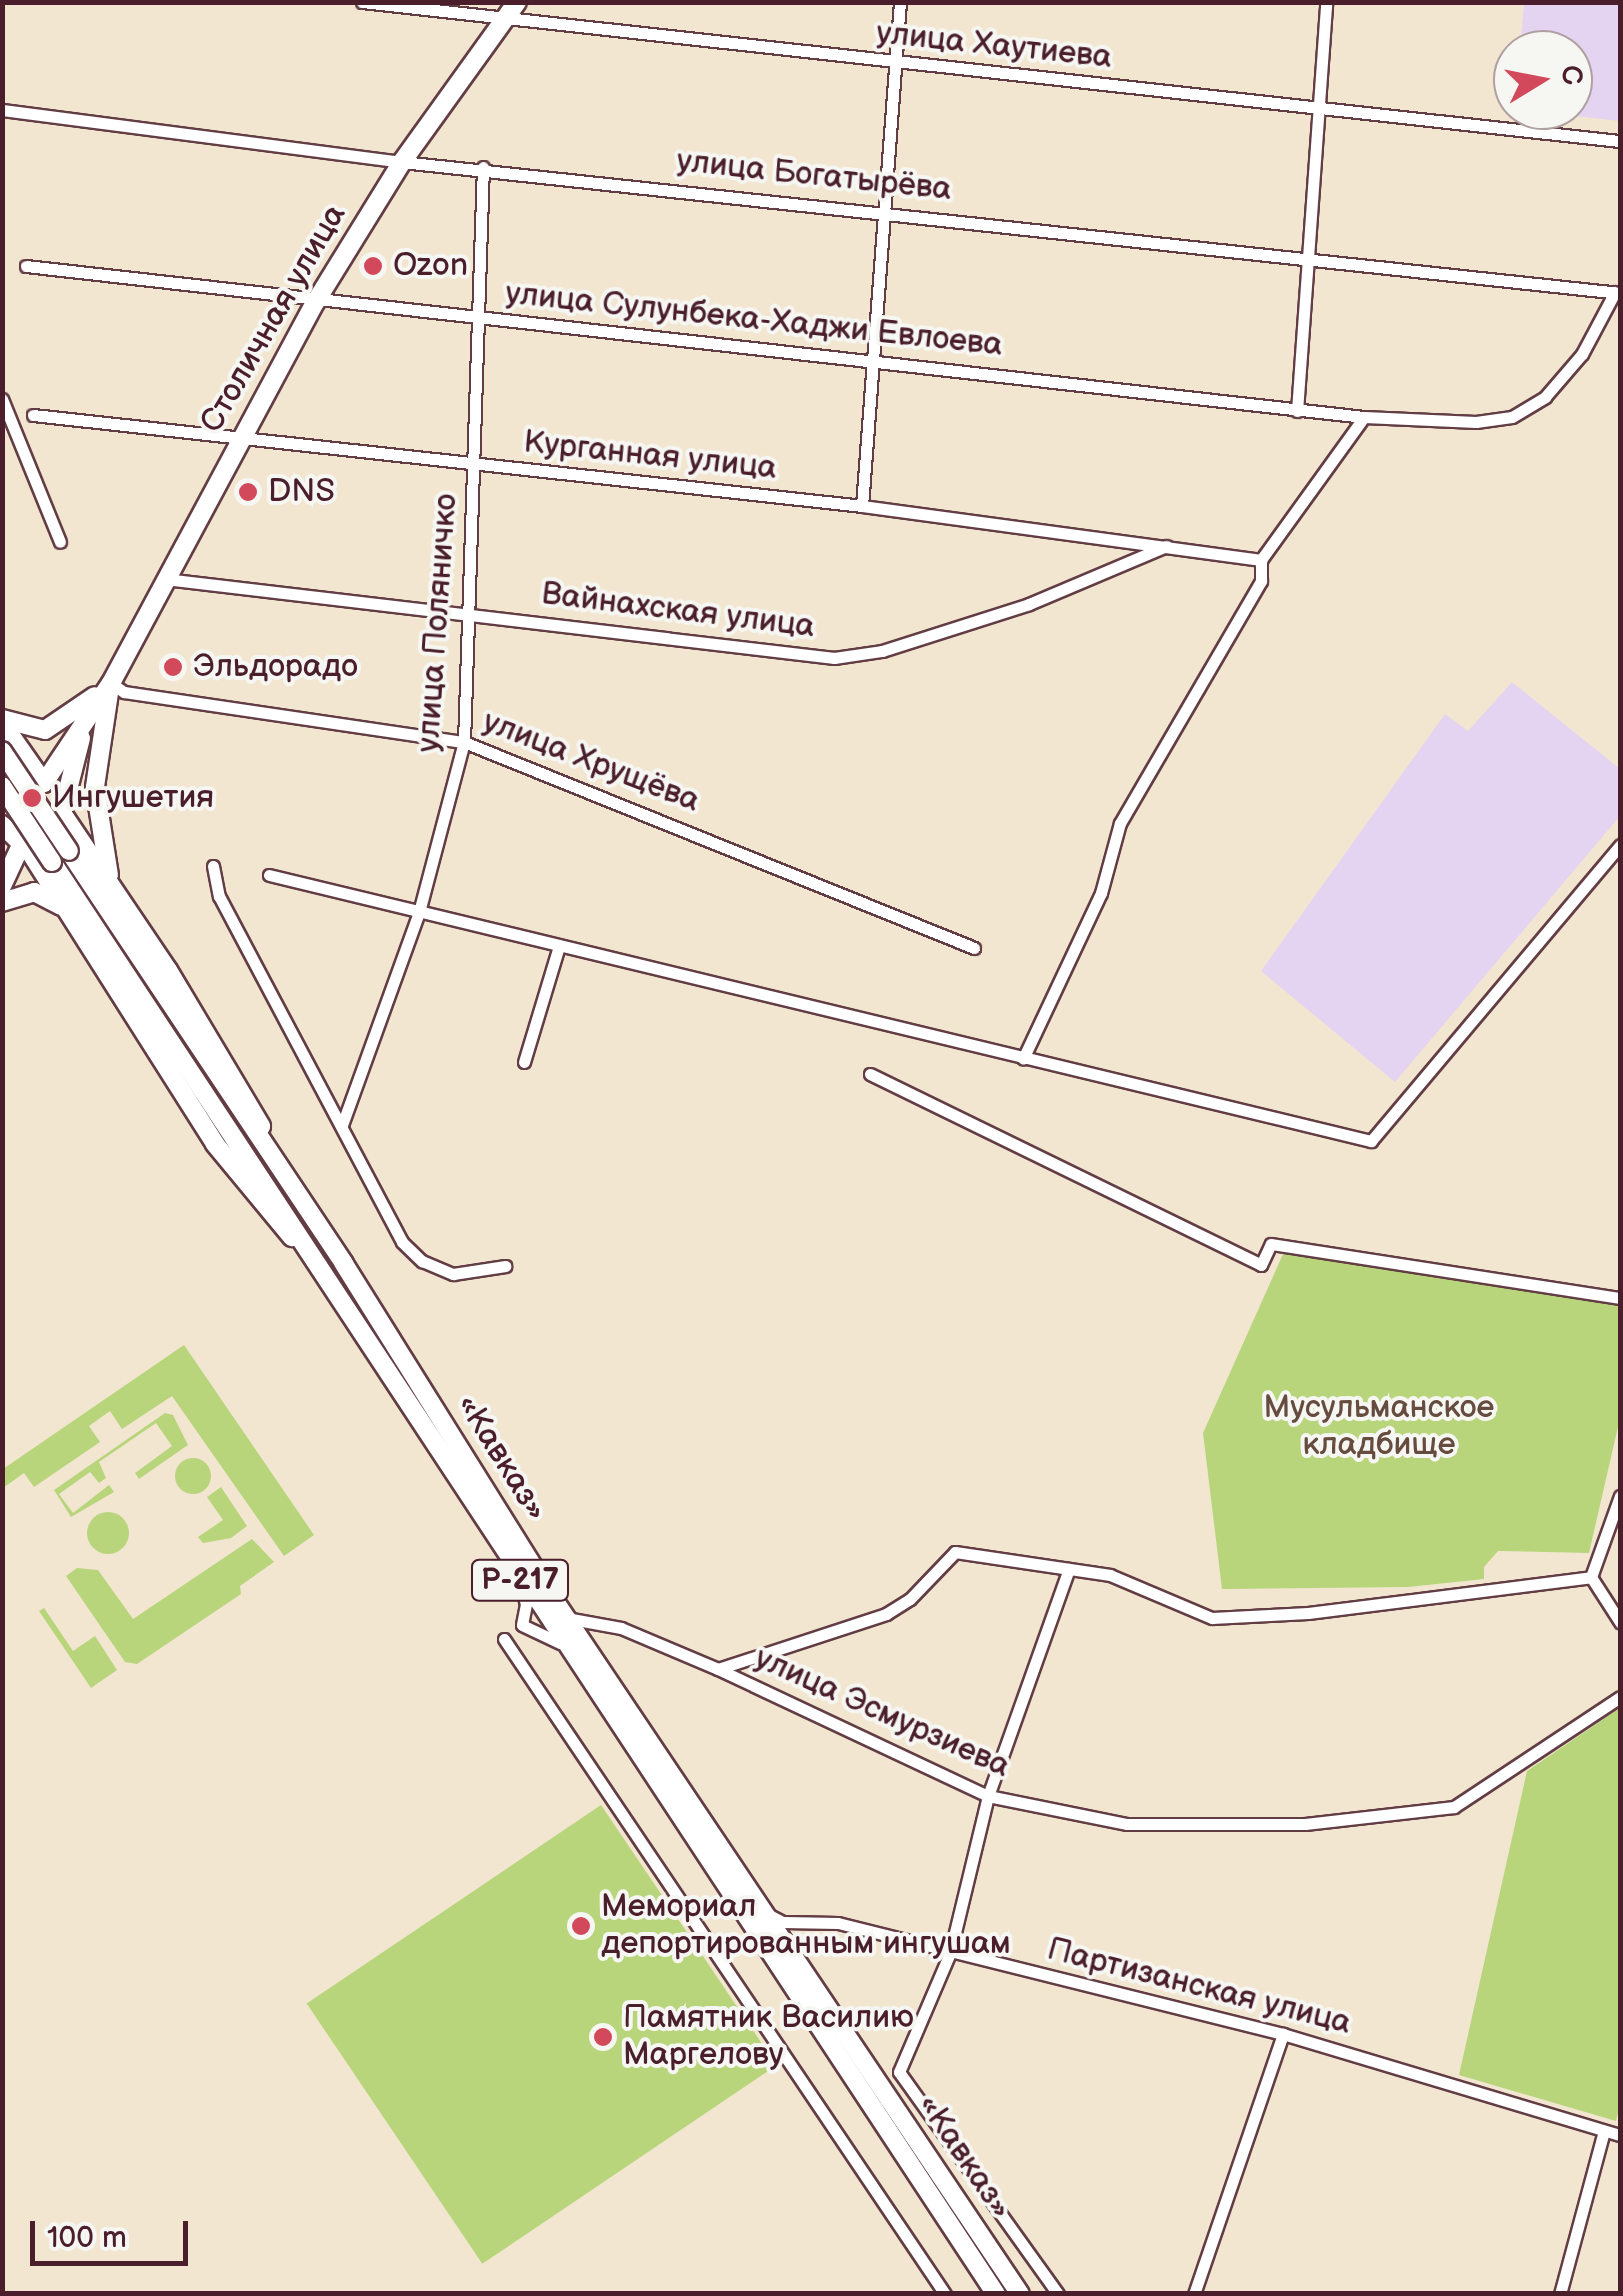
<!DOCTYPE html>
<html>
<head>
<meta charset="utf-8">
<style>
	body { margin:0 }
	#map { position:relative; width:1623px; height:2296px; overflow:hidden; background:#f2e6d1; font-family:"Balsamiq Sans",sans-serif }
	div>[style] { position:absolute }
	.built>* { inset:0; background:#e4d3f1 }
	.green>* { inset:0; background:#b8d57b; transform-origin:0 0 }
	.round { border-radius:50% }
	.roads { filter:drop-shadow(2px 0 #633d44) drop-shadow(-2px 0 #633d44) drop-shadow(0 2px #633d44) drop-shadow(0 -2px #633d44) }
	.minor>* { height:11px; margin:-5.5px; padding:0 5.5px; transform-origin:5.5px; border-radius:5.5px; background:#fff }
	.primary>* { height:18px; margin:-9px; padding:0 9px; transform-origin:9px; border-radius:9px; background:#fff }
	.trunk>* { height:18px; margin:-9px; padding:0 9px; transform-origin:9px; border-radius:9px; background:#fff }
	.bridges { filter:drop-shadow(2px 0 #633d44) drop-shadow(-2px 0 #633d44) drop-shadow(0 2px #633d44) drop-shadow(0 -2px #633d44) }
	.trunk-bridge>* { height:18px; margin:-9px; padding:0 9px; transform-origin:9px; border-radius:9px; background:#fff }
	.dots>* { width:28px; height:28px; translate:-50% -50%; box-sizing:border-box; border:5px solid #f6f6f2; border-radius:50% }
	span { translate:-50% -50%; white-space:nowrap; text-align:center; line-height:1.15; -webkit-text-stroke:8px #f6f6f2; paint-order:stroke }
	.shield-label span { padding:2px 8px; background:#f6f6f2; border:2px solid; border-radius:8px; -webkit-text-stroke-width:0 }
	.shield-label { font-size:30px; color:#4a1f2b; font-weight:700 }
	.street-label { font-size:32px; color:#4a1f2b }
	.poi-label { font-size:32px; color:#4a1f2b }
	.left { translate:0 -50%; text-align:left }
	.park-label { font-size:32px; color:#664c3f }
	.frame { position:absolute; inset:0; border:5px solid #4a1f2b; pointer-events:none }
	.north { position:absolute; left:1493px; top:30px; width:100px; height:100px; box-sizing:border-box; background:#f6f6f2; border:2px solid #b1a0a2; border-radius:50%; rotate:80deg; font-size:28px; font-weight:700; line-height:40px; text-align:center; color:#4a1f2b }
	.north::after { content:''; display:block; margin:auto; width:35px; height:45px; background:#d1495b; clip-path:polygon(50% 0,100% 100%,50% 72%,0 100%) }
	.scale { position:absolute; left:30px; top:2221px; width:158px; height:45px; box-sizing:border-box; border:5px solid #4a1f2b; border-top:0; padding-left:12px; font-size:30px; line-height:35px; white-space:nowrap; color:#4a1f2b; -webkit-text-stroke:8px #f6f6f2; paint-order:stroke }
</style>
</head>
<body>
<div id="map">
	<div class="built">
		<i style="clip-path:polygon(1524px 3px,1620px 3px,1620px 121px,1522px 110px,1573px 110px,1573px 50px,1520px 50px)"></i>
		<i style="clip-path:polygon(1512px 682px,1620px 769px,1620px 816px,1395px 1082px,1261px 971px,1445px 714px,1468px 731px)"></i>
	</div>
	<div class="green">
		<i style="clip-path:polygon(1284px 1252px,1620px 1303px,1620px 1418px,1589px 1553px,1498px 1551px,1484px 1567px,1484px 1579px,1408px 1587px,1222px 1589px,1203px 1433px)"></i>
		<i style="clip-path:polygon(184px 1345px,314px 1535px,284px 1556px,172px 1396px,122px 1429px,110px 1411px,89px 1426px,100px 1442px,34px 1487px,24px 1473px,3px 1488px,3px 1469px)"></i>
		<i style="clip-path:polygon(165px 1413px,173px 1415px,188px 1445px,139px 1479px,135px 1473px,172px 1446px,156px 1423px,99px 1462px,106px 1478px,99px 1483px,90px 1472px,59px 1494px,73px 1513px,109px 1485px,114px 1492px,71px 1517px,54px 1490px)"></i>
		<i class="round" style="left:175px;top:1458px;width:36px;height:36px"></i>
		<i style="clip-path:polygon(221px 1487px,247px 1526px,231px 1538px,203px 1543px,198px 1537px,223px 1520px,207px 1497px)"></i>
		<i class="round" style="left:87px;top:1512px;width:42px;height:42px"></i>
		<i style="clip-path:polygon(252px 1539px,274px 1562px,240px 1586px,241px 1594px,137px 1664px,125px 1662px,66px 1576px,77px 1568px,98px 1570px,133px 1619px)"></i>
		<i style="clip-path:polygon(44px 1608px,73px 1651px,95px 1636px,117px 1670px,91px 1688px,39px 1611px)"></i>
		<i style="clip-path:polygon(1620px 1708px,1620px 2104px,1616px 2121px,1459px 2075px,1527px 1771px)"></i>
		<i style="left:601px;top:1805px;width:314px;height:355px;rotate:56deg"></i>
	</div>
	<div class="roads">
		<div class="minor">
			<i style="left:362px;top:2px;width:1266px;rotate:6.31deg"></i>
			<i style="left:2px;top:110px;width:403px;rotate:7.4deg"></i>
			<i style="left:402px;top:162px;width:1225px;rotate:6.14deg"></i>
			<i style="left:26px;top:266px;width:1346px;rotate:6.44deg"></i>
			<i style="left:1364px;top:417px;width:176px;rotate:125.8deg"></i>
			<i style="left:1261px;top:560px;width:21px;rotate:90deg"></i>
			<i style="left:1261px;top:581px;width:280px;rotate:120.2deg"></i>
			<i style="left:1120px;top:823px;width:73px;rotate:105.2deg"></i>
			<i style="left:1101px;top:893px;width:183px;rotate:115.2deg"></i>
			<i style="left:2px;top:399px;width:154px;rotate:67.9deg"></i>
			<i style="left:1297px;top:411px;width:410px;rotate:-85.9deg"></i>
			<i style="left:33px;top:415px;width:834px;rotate:6.26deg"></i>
			<i style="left:862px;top:506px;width:403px;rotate:7.7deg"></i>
			<i style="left:1364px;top:417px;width:112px;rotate:2.6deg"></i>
			<i style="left:1476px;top:422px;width:36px;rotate:-8deg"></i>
			<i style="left:1512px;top:417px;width:39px;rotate:-31deg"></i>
			<i style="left:1545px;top:397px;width:57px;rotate:-49.3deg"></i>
			<i style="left:1582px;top:354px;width:70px;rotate:-62deg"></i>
			<i style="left:862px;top:506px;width:505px;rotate:-85.69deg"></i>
			<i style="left:165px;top:579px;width:674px;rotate:6.73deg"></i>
			<i style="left:834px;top:658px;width:49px;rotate:-8.3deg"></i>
			<i style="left:882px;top:651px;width:154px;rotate:-17.7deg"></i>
			<i style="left:1029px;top:604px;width:149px;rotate:-22.9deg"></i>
			<i style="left:111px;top:683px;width:16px;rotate:35deg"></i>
			<i style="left:124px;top:692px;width:344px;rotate:8.4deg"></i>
			<i style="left:464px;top:742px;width:550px;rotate:21.99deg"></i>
			<i style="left:213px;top:866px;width:31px;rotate:79deg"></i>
			<i style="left:219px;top:896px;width:391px;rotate:62.1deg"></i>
			<i style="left:402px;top:1242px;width:28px;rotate:44deg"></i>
			<i style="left:422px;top:1261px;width:34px;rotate:23deg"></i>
			<i style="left:453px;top:1274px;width:53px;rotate:-8.7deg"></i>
			<i style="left:269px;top:875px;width:1134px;rotate:13.57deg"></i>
			<i style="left:1371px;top:1141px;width:387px;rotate:-49.9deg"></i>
			<i style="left:524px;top:1062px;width:121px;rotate:-73.2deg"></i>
			<i style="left:870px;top:1074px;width:435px;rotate:26deg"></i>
			<i style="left:1261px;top:1265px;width:23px;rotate:-65deg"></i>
			<i style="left:1271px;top:1244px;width:353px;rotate:8.8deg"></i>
			<i style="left:342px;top:1125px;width:226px;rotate:-70.1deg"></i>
			<i style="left:419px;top:912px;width:176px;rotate:-75.2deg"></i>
			<i style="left:464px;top:742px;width:575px;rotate:-88.11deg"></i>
			<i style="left:1591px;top:1577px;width:54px;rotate:57.2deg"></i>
			<i style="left:520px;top:1583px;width:22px;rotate:74deg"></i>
			<i style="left:526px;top:1604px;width:21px;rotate:101deg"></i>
			<i style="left:522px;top:1625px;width:42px;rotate:25.3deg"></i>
			<i style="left:566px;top:1618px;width:56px;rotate:10.3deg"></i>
			<i style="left:621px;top:1628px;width:105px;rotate:22.9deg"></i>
			<i style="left:718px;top:1669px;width:298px;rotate:25.2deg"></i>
			<i style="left:988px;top:1796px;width:142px;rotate:11.4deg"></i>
			<i style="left:1127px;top:1824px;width:178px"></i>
			<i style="left:1305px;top:1824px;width:150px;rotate:-6.5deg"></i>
			<i style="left:1454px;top:1807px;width:199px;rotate:-33.5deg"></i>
			<i style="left:504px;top:1639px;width:790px;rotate:56.05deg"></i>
			<i style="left:718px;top:1669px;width:177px;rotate:-18.1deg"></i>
			<i style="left:886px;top:1614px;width:28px;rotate:-32deg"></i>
			<i style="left:910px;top:1599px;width:65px;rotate:-46.2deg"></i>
			<i style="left:955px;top:1552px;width:157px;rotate:8.4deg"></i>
			<i style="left:1110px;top:1575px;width:111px;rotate:22.9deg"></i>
			<i style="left:1212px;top:1618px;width:96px;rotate:-3deg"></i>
			<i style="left:1308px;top:1613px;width:285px;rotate:-7.2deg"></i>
			<i style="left:1591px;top:1577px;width:86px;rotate:-70.3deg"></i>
			<i style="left:765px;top:1913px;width:20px;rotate:27deg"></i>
			<i style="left:783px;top:1922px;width:55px;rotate:1deg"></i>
			<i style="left:838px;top:1923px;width:459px;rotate:14deg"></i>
			<i style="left:1283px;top:2034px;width:352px;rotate:16.7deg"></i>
			<i style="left:1058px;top:2294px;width:273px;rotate:-125.6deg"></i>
			<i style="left:899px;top:2072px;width:129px;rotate:-66.8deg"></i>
			<i style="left:950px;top:1953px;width:162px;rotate:-76.4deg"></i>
			<i style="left:988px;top:1796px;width:241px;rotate:-70.4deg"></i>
			<i style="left:1194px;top:2294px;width:275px;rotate:-71.1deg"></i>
			<i style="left:1560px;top:2294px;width:169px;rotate:-74.9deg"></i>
		</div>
		<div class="primary">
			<i style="left:109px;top:693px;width:95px;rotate:98.5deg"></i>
			<i style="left:95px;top:787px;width:89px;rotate:81deg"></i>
			<i style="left:2px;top:719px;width:44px;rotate:14.3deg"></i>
			<i style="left:45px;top:730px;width:60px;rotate:-34.2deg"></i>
			<i style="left:2px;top:723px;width:73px;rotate:55deg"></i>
			<i style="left:44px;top:783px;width:120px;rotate:-56.2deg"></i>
			<i style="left:111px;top:683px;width:434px;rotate:-61.8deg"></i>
			<i style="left:316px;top:301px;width:163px;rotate:-58.3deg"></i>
			<i style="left:402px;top:162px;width:197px;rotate:-54.3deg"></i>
			<i style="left:81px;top:738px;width:77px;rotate:104.2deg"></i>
			<i style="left:62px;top:813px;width:189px;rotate:56deg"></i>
			<i style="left:168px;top:970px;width:182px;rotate:59.2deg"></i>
			<i style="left:2px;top:825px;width:21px;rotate:43deg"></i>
			<i style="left:17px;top:839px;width:18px;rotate:9deg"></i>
			<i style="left:35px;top:842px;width:18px;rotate:-27deg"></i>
			<i style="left:51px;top:834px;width:19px;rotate:-58deg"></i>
			<i style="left:23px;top:841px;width:359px;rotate:57.6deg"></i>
			<i style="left:215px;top:1144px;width:121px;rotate:50.4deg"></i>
			<i style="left:2px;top:886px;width:50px;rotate:-65deg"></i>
			<i style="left:2px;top:902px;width:34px;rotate:-17deg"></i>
			<i style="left:34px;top:892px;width:30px;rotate:27deg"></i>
		</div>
		<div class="trunk">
			<i style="left:69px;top:851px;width:496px;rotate:56.3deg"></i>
			<i style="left:344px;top:1264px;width:400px;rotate:58deg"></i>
			<i style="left:556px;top:1603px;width:832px;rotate:56.12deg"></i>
			<i style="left:52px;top:862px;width:1715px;rotate:56.61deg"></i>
		</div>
	</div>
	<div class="bridges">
		<div class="trunk-bridge">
			<i style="left:2px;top:751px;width:120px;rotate:56.2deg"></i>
			<i style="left:2px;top:786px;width:91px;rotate:56.7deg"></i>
		</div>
	</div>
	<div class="dots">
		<i style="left:373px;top:266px;background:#d1495b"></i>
		<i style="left:248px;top:492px;background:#d1495b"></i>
		<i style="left:173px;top:667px;background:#d1495b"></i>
		<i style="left:32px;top:798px;background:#d1495b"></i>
		<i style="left:581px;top:1926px;background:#d1495b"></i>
		<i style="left:603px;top:2037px;background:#d1495b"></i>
	</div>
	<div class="shield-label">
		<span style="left:520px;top:1580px">Р-217</span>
	</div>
	<div class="street-label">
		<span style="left:994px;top:46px;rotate:6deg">улица Хаутиева</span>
		<span style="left:814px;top:176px;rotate:6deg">улица Богатырёва</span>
		<span style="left:274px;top:319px;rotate:-60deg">Столичная улица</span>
		<span style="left:754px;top:320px;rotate:6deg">улица Сулунбека-Хаджи Евлоева</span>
		<span style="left:650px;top:456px;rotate:6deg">Курганная улица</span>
		<span style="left:678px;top:611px;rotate:7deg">Вайнахская улица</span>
		<span style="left:438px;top:623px;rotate:-86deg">улица Поляничко</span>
		<span style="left:591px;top:762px;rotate:21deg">улица Хрущёва</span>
		<span style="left:501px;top:1458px;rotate:58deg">«Кавказ»</span>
		<span style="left:882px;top:1713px;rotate:24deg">улица Эсмурзиева</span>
		<span style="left:1199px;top:1987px;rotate:14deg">Партизанская улица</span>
		<span style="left:964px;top:2157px;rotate:56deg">«Кавказ»</span>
	</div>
	<div class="poi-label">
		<span class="left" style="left:393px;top:266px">Ozon</span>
		<span class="left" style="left:268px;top:492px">DNS</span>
		<span class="left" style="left:193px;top:667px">Эльдорадо</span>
		<span class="left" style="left:52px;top:798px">Ингушетия</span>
		<span class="left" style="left:601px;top:1926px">Мемориал<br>депортированным ингушам</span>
		<span class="left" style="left:623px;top:2037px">Памятник Василию<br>Маргелову</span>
	</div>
	<div class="park-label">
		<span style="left:1379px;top:1427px">Мусульманское<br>кладбище</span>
	</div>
	<div class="frame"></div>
	<div class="north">С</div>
	<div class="scale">100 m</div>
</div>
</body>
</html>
